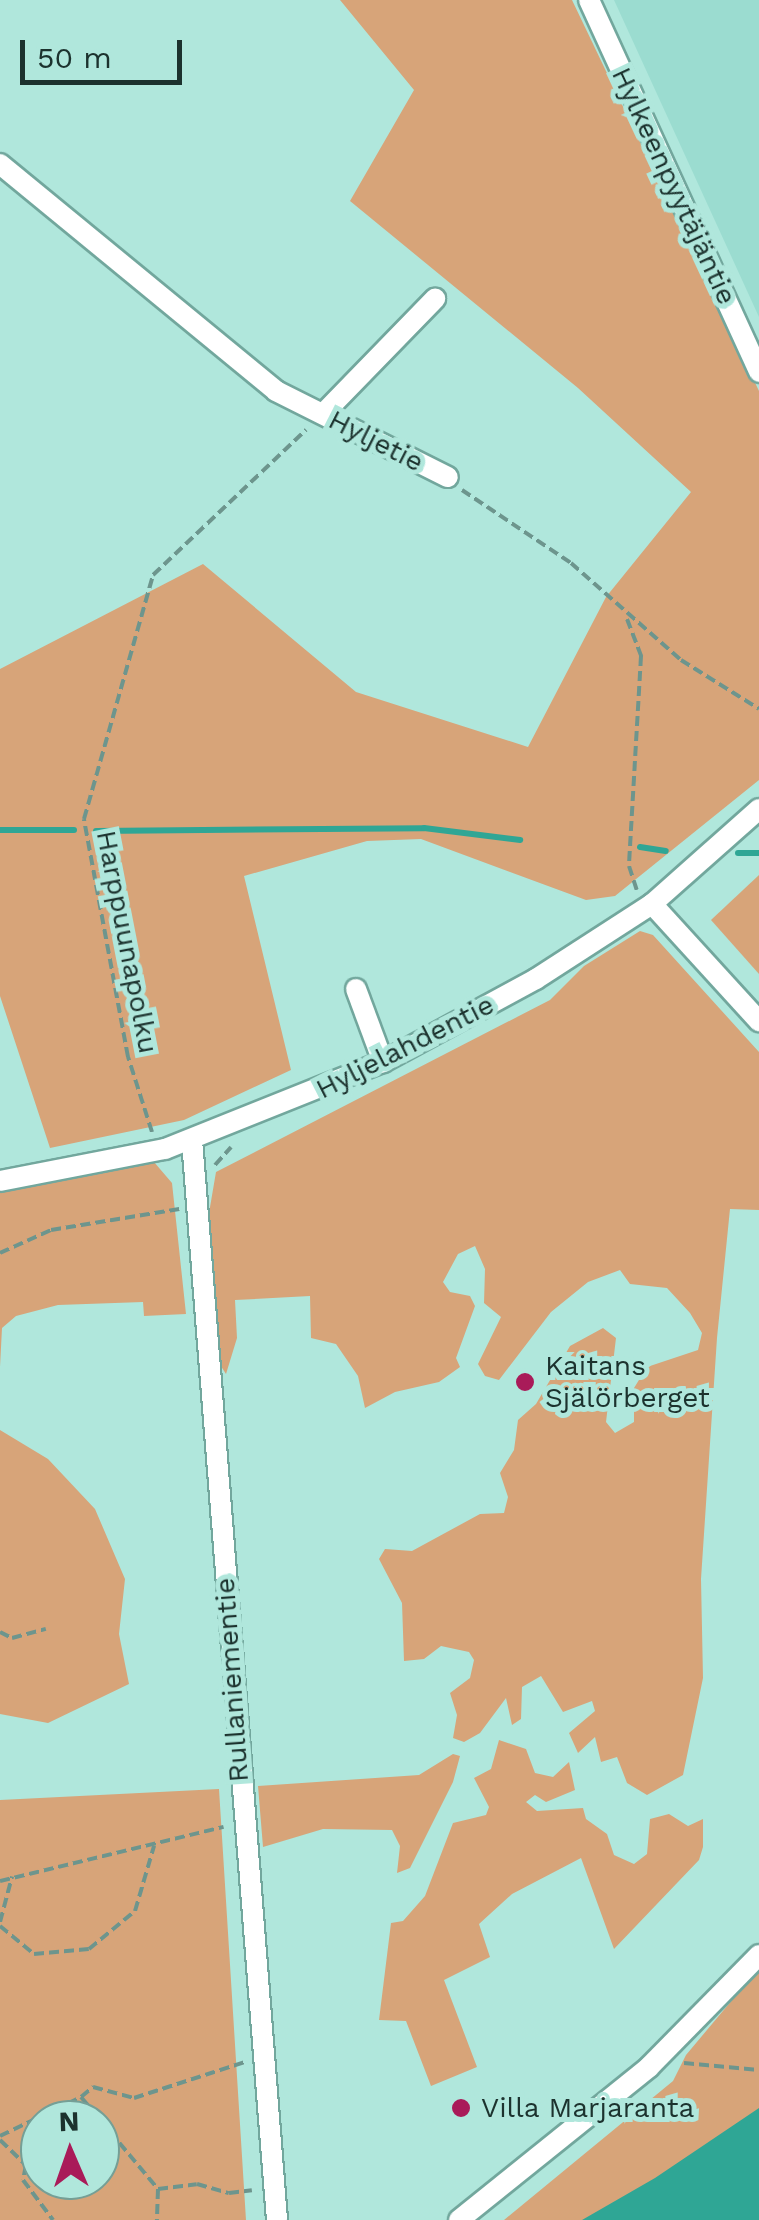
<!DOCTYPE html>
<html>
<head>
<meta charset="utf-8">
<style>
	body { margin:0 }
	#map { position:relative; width:759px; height:2220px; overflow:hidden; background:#b0e7dc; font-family:"Work Sans",sans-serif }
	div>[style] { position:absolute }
	.built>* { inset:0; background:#9bdcd0 }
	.green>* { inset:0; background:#d7a479 }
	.water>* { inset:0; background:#2fa695 }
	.stream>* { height:6px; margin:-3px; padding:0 3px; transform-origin:3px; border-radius:3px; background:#2fa695 }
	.path>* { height:4px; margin-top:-2px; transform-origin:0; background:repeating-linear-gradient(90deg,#6d958d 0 10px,transparent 0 15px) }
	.roads { filter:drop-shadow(2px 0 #72a79d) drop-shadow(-2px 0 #72a79d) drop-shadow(0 2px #72a79d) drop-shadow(0 -2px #72a79d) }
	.minor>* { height:20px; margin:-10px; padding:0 10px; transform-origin:10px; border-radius:10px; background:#fff }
	.dots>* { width:28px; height:28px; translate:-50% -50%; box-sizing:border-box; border:5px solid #b0e7dc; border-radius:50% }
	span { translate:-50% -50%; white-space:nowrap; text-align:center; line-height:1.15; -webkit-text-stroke:10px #b0e7dc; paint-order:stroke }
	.street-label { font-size:28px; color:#1c322e }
	.poi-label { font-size:28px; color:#1c322e }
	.left { translate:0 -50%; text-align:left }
	.north { position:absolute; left:20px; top:2100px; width:100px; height:100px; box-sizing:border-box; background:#b0e7dc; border:2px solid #759f96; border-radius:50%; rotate:358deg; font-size:28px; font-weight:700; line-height:40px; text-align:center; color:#1c322e }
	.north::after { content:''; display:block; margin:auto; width:35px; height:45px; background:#a91b59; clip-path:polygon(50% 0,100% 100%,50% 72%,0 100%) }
	.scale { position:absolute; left:20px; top:40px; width:162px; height:45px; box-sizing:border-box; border:5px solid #1c322e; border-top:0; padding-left:12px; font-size:30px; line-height:35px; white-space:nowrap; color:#1c322e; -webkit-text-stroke:8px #b0e7dc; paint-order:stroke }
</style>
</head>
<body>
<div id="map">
	<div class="built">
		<i style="clip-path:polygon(614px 0,759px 0,759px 317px)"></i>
	</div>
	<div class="green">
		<i style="clip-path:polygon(340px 0,572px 0,759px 391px,759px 780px,615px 896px,586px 900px,421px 839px,367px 841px,244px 876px,291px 1070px,184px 1120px,50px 1148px,0 996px,0 669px,203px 564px,356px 692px,528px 747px,606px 597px,691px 492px,578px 388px,350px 201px,414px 90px)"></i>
		<i style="clip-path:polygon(759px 875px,759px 974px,711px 920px)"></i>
		<i style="clip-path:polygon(640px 931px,653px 935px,759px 1052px,759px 1210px,730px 1209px,717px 1338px,701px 1579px,703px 1678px,683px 1775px,647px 1795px,627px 1783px,617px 1757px,601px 1762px,595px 1737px,578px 1753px,569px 1733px,595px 1711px,592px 1701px,563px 1712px,541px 1676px,522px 1687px,521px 1719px,512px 1725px,506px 1698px,480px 1733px,464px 1742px,453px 1738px,457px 1715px,450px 1693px,470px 1678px,474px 1660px,469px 1652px,441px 1646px,424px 1659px,404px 1661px,402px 1603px,379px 1559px,385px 1549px,412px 1551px,480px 1514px,504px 1513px,508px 1497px,500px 1473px,514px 1450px,518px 1420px,536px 1404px,570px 1346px,603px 1328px,616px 1338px,606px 1422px,615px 1433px,634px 1422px,634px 1388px,647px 1367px,698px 1350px,702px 1333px,690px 1313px,667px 1288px,630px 1284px,620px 1270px,588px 1282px,551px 1312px,499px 1380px,485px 1376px,478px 1364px,501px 1317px,484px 1303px,485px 1269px,475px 1246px,458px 1254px,443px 1282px,450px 1292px,470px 1296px,475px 1306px,456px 1358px,460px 1367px,439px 1382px,395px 1392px,365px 1408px,358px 1376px,336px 1344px,311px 1338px,310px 1296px,235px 1300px,237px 1338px,226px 1374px,217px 1360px,209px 1213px,216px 1172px,550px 1000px,584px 966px)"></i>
		<i style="clip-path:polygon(154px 1162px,172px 1183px,186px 1314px,144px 1316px,143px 1302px,58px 1305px,16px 1316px,2px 1328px,0 1367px,0 1191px)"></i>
		<i style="clip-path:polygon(0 1430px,48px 1459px,95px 1509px,125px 1579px,119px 1634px,129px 1684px,48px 1723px,0 1714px)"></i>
		<i style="clip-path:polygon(499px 1740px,526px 1749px,535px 1773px,553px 1777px,569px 1762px,575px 1790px,546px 1802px,535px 1795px,526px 1802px,537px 1811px,583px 1808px,586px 1819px,607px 1834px,614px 1855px,634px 1864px,647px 1854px,650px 1819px,669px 1814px,688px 1826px,703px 1819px,703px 1847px,699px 1860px,614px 1949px,581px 1858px,512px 1894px,479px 1924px,490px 1957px,444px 1980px,477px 2067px,431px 2086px,406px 2021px,379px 2020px,391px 1923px,403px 1921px,425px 1896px,453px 1823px,486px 1815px,489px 1807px,474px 1778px,491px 1769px)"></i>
		<i style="clip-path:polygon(453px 1754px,460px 1756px,453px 1782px,410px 1868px,397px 1873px,400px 1846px,392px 1830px,323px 1829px,263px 1847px,258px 1786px,419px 1775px)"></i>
		<i style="clip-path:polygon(evenodd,219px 1789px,246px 2220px,0 2220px,0 1800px,219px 1789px,40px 2120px,100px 2120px,100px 2180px,40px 2180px,40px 2120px)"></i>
		<i style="clip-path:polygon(759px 1968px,759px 2220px,504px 2220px,673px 2081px,686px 2055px)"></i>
	</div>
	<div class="water">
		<i style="clip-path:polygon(759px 2108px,759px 2220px,582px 2220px,655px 2178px)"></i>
	</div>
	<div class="stream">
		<i style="left:0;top:830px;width:74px"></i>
		<i style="left:96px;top:831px;width:328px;rotate:-0.5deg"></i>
		<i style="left:424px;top:828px;width:97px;rotate:7.1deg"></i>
		<i style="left:640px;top:847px;width:26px;rotate:9deg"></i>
		<i style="left:738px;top:853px;width:21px"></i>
	</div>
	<div class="path">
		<i style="left:462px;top:490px;width:131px;rotate:33.8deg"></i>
		<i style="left:571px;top:563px;width:147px;rotate:41.4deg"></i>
		<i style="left:681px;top:660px;width:92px;rotate:32.1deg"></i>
		<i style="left:627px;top:619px;width:40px;rotate:69deg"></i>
		<i style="left:641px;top:656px;width:210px;rotate:93.3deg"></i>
		<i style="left:629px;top:866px;width:25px;rotate:72deg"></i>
		<i style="left:152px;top:1132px;width:79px;rotate:-107.7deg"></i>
		<i style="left:128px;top:1057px;width:242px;rotate:-100.5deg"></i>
		<i style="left:84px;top:819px;width:254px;rotate:-74.2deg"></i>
		<i style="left:153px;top:575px;width:211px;rotate:-43.5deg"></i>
		<i style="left:215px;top:1165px;width:24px;rotate:-48deg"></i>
		<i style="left:0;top:1253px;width:56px;rotate:-24.3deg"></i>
		<i style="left:51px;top:1230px;width:130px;rotate:-9.3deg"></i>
		<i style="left:0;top:1632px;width:13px;rotate:27deg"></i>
		<i style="left:12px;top:1638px;width:35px;rotate:-15deg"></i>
		<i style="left:0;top:1881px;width:230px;rotate:-13.6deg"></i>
		<i style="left:0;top:1922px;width:47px;rotate:-75.1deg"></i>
		<i style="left:0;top:1926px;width:44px;rotate:39.5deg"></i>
		<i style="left:34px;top:1954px;width:55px;rotate:-5.2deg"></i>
		<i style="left:89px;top:1949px;width:60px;rotate:-39.6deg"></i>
		<i style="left:135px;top:1911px;width:68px;rotate:-73.7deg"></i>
		<i style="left:684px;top:2063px;width:75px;rotate:5.3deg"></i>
		<i style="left:81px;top:2097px;width:16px;rotate:-40deg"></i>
		<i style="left:93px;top:2087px;width:42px;rotate:15deg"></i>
		<i style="left:134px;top:2098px;width:117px;rotate:-18deg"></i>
		<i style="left:0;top:2136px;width:90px;rotate:-25.7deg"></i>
		<i style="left:81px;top:2097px;width:120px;rotate:50.1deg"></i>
		<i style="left:158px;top:2189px;width:31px;rotate:92deg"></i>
		<i style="left:0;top:2140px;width:36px;rotate:44deg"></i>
		<i style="left:26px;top:2165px;width:15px;rotate:101deg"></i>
		<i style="left:23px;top:2180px;width:50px;rotate:53.1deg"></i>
		<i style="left:158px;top:2189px;width:39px;rotate:-7deg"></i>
		<i style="left:197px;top:2184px;width:33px;rotate:16deg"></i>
		<i style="left:229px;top:2193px;width:23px;rotate:-7deg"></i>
	</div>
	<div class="roads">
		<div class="minor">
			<i style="left:589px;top:0;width:409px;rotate:65.4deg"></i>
			<i style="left:0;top:164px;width:357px;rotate:39.4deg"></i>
			<i style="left:276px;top:391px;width:192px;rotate:26.6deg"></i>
			<i style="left:323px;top:414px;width:161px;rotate:-45.8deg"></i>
			<i style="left:652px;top:904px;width:159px;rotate:47.6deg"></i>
			<i style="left:356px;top:989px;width:78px;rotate:69.7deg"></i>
			<i style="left:192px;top:1140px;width:1083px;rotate:85.5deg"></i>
			<i style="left:0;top:1181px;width:168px;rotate:-11deg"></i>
			<i style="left:165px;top:1149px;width:235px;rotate:-21.8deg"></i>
			<i style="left:383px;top:1062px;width:174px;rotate:-28.5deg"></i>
			<i style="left:536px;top:979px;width:138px;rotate:-32.9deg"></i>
			<i style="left:652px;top:904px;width:143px;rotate:-41.6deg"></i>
			<i style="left:459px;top:2220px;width:244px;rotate:-38.8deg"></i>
			<i style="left:649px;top:2067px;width:157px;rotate:-45.5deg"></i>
		</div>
	</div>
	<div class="dots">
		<i style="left:525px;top:1382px;background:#a91b59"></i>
		<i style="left:461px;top:2108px;background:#a91b59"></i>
	</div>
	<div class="street-label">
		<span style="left:674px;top:186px;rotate:65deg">Hylkeenpyytäjäntie</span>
		<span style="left:376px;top:441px;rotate:27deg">Hyljetie</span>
		<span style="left:127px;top:942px;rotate:79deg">Harppuunapolku</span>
		<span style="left:405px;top:1047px;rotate:-27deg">Hyljelahdentie</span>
		<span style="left:232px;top:1680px;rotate:-94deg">Rullaniementie</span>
	</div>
	<div class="poi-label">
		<span class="left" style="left:545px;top:1382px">Kaitans<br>Själörberget</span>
		<span class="left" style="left:481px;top:2108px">Villa Marjaranta</span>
	</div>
	<div class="north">N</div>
	<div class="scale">50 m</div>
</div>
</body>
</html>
